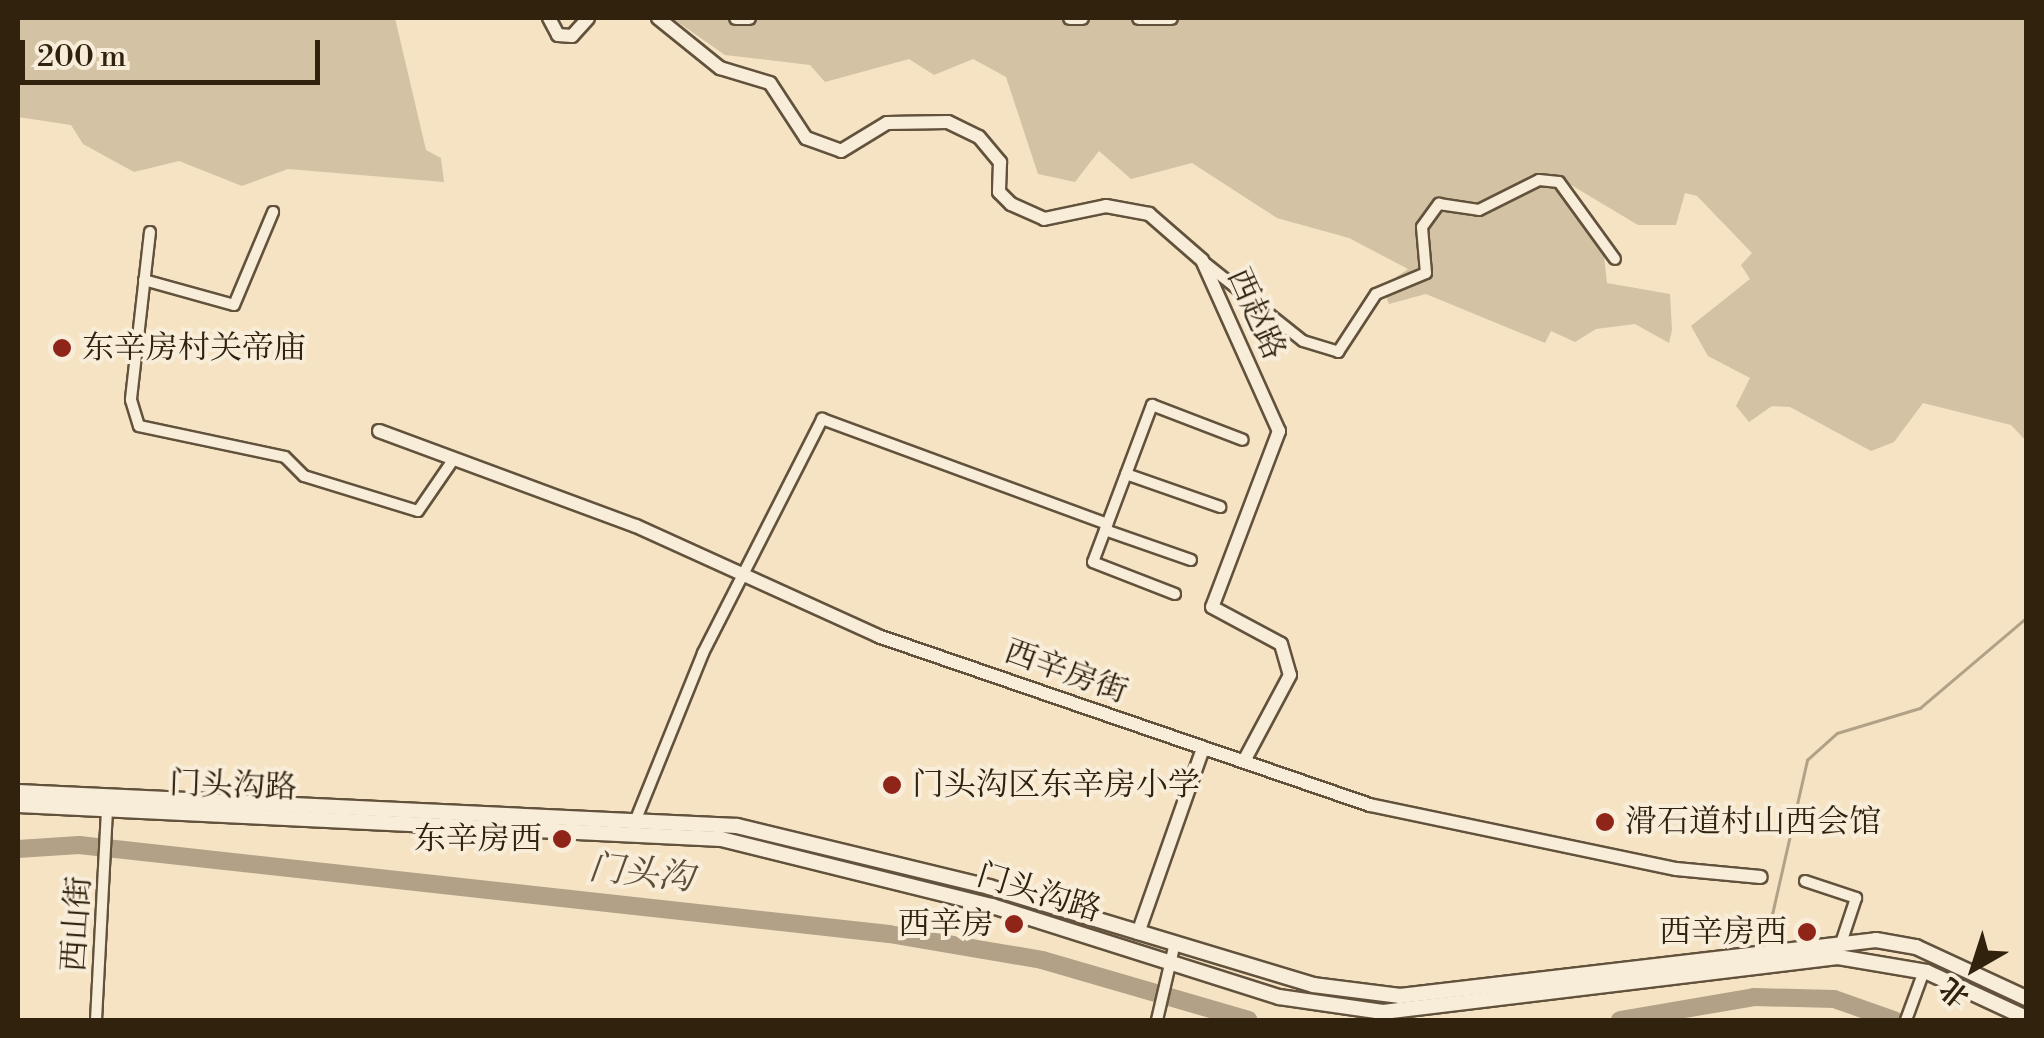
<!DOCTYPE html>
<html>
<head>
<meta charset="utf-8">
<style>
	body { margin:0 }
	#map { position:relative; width:2044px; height:1038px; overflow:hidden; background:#f5e3c4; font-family:"Libre Bodoni","Noto Serif SC",serif }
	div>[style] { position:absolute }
	.green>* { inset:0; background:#d4c2a5 }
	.stream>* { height:2.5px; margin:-1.25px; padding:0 1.25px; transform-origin:1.25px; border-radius:1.25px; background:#b2a186 }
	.river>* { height:18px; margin:-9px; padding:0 9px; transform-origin:9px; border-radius:9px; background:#b2a186 }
	.roads { filter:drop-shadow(2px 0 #62523c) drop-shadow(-2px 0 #62523c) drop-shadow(0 2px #62523c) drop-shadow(0 -2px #62523c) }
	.minor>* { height:10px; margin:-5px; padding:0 5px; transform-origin:5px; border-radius:5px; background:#f8edd9 }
	.tertiary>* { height:12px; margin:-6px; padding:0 6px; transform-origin:6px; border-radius:6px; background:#f8edd9 }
	.secondary>* { height:14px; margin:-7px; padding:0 7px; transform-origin:7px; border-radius:7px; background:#f8edd9 }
	.dots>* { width:28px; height:28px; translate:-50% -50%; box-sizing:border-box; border:5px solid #f8edd9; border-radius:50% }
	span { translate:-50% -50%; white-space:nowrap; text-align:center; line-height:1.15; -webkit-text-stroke:8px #f8edd9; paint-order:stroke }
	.street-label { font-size:32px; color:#31220e }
	.poi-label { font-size:32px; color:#31220e }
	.left { translate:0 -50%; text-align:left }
	.right { translate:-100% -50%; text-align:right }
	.water-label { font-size:35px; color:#5e4e38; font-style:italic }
	.frame { position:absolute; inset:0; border:20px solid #31220e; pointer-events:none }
	.north { position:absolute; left:1924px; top:918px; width:100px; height:100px; -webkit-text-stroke:8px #f8edd9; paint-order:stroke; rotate:219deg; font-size:28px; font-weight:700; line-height:40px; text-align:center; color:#31220e }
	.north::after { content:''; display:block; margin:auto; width:35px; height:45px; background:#31220e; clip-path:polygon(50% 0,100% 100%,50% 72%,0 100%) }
	.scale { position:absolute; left:20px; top:40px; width:300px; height:45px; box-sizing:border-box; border:5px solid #31220e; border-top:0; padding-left:12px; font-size:30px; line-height:35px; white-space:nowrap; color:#31220e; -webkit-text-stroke:8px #f8edd9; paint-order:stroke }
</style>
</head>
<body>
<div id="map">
	<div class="green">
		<i style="clip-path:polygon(18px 18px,395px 18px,426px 150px,441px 158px,444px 182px,288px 169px,242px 186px,179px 161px,134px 172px,83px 144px,71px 125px,18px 117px)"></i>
		<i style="clip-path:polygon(672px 18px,2026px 18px,2026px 441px,2011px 425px,1923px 403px,1894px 442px,1871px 451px,1790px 407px,1772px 406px,1749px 422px,1736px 406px,1750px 378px,1708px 356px,1691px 326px,1750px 279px,1741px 265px,1752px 253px,1697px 196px,1685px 193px,1676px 225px,1638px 225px,1556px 176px,1601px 229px,1607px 283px,1670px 294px,1672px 330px,1669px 343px,1635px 324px,1596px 329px,1575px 342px,1551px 331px,1545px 343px,1426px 294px,1389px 304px,1382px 287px,1408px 269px,1349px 238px,1277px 218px,1192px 163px,1131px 179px,1099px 151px,1075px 182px,1038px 174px,1006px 77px,973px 59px,934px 75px,909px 59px,825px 82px,810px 65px,725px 55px)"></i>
	</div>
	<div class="stream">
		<i style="left:1768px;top:932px;width:176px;rotate:-77.2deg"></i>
		<i style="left:1807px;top:760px;width:40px;rotate:-42deg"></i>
		<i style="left:1837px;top:733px;width:87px;rotate:-16.8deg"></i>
		<i style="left:1920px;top:708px;width:139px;rotate:-40.3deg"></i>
	</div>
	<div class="river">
		<i style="left:18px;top:849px;width:61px;rotate:-3.8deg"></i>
		<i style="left:79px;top:845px;width:815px;rotate:6.27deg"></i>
		<i style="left:889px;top:934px;width:155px;rotate:9.6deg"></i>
		<i style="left:1042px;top:960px;width:215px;rotate:16.2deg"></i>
		<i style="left:1620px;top:1020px;width:136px;rotate:-9.7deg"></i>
		<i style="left:1754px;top:997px;width:80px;rotate:1.4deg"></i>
		<i style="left:1834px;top:999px;width:64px;rotate:19.3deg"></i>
	</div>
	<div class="roads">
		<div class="minor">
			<i style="left:150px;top:232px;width:169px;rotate:96.5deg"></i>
			<i style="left:131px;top:400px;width:27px;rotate:73deg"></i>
			<i style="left:139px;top:426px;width:149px;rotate:12deg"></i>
			<i style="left:285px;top:457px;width:27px;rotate:45deg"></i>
			<i style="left:304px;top:476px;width:119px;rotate:17.1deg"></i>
			<i style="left:418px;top:511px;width:62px;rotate:-55.5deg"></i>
			<i style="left:1205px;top:263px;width:125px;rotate:38.5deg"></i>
			<i style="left:1303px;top:341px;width:37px;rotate:17deg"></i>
			<i style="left:1338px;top:352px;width:69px;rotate:-56.8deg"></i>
			<i style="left:1376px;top:294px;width:54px;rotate:-22.8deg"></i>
			<i style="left:1426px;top:273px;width:46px;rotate:-95deg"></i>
			<i style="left:1422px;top:227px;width:29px;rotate:-54deg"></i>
			<i style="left:1439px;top:204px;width:40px;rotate:8.5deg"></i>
			<i style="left:1479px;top:210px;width:67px;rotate:-26.6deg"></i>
			<i style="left:1539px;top:180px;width:20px;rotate:6deg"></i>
			<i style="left:1559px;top:182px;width:95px;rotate:54deg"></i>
			<i style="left:144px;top:280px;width:93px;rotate:15.5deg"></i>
			<i style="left:234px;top:305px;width:101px;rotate:-67.2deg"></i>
			<i style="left:1126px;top:474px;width:100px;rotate:19.3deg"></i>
			<i style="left:1105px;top:530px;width:91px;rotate:19.2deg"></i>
			<i style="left:1175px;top:594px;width:88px;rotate:-158.7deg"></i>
			<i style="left:1093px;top:562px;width:168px;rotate:-69.4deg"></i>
			<i style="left:1152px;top:405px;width:97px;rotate:21deg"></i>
			<i style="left:634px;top:824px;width:184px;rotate:-68deg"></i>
			<i style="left:703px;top:653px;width:263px;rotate:-63deg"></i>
			<i style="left:822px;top:419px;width:304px;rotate:20.2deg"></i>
			<i style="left:1805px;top:881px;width:54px;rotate:18.4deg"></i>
			<i style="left:1856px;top:898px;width:51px;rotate:108.4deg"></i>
			<i style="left:96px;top:1020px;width:213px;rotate:-87deg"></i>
			<i style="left:1157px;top:1020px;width:75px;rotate:-76.9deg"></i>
			<i style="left:1906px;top:1020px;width:52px;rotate:-69.8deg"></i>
		</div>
		<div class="tertiary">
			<i style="left:549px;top:18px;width:19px;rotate:62deg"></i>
			<i style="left:558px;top:35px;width:14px;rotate:4deg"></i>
			<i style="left:572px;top:36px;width:24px;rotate:-48deg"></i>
			<i style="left:658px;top:18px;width:80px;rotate:38.9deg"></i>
			<i style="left:720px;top:68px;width:52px;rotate:16.7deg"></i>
			<i style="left:770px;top:83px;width:66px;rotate:56.8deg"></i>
			<i style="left:806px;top:138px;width:37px;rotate:20deg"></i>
			<i style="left:841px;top:151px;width:54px;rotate:-31.3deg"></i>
			<i style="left:887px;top:123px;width:61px;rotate:-0.9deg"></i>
			<i style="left:948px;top:122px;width:34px;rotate:26deg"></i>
			<i style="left:979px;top:137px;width:33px;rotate:50deg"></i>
			<i style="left:1000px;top:162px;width:30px;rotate:92deg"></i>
			<i style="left:999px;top:192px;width:17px;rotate:45deg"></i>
			<i style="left:1011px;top:204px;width:36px;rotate:24deg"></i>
			<i style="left:1044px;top:219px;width:63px;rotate:-11.8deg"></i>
			<i style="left:1106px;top:206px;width:44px;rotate:10.5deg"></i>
			<i style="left:1149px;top:214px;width:70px;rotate:41deg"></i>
			<i style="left:1202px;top:260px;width:188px;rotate:65.8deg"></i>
			<i style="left:1279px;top:431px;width:188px;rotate:110.8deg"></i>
			<i style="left:1212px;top:607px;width:78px;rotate:28.2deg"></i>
			<i style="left:1281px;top:644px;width:32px;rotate:74deg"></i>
			<i style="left:1290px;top:675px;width:98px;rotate:118.1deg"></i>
			<i style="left:736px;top:18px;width:13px"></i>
			<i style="left:1070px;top:18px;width:12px"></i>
			<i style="left:1139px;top:18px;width:32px"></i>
			<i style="left:379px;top:431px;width:274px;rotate:20.3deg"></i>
			<i style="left:636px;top:526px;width:266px;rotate:24.4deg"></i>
			<i style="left:878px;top:636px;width:520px;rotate:18.96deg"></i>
			<i style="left:1370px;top:805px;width:313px;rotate:11.8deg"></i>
			<i style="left:1676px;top:869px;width:85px;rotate:5.4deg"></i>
			<i style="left:1138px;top:933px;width:196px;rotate:-70.6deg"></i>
		</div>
		<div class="secondary">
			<i style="left:18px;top:792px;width:720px;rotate:2.71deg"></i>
			<i style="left:737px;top:826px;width:259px;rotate:13.6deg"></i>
			<i style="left:989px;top:887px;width:338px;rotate:16.8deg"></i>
			<i style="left:1313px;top:985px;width:88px;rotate:7.2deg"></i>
			<i style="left:1400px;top:996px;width:479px;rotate:-6.7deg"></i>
			<i style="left:1876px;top:940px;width:41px;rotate:9.9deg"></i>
			<i style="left:1916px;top:947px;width:121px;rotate:24.9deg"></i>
			<i style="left:18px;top:805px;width:704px;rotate:2.77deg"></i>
			<i style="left:721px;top:839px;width:279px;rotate:13.9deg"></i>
			<i style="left:992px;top:906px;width:301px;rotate:17.6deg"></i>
			<i style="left:1279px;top:997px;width:105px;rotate:8.2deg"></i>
			<i style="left:1383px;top:1012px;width:458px;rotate:-6.9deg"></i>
			<i style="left:1838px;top:957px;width:90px;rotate:9.6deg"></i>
			<i style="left:1927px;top:972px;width:109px;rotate:24.9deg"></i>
		</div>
	</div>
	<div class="dots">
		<i style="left:62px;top:348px;background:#8f2418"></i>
		<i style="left:892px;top:785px;background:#8f2418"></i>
		<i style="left:1605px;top:822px;background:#8f2418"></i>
		<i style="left:562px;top:839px;background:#8f2418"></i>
		<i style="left:1014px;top:924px;background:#8f2418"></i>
		<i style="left:1807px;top:932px;background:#8f2418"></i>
	</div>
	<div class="street-label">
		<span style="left:1256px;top:314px;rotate:66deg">西赵路</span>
		<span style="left:1066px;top:672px;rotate:20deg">西辛房街</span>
		<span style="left:233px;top:786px;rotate:2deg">门头沟路</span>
		<span style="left:1039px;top:893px;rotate:17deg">门头沟路</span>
		<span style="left:77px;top:924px;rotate:-86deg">西山街</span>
	</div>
	<div class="poi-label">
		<span class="left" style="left:82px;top:348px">东辛房村关帝庙</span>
		<span class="left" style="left:912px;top:785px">门头沟区东辛房小学</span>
		<span class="left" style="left:1625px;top:822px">滑石道村山西会馆</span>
		<span class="right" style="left:542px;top:839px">东辛房西</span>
		<span class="right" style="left:994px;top:924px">西辛房</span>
		<span class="right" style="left:1787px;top:932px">西辛房西</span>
	</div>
	<div class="water-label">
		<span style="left:641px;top:874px;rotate:6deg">门头沟</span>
	</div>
	<div class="frame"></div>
	<div class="north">北</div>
	<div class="scale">200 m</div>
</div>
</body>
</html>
